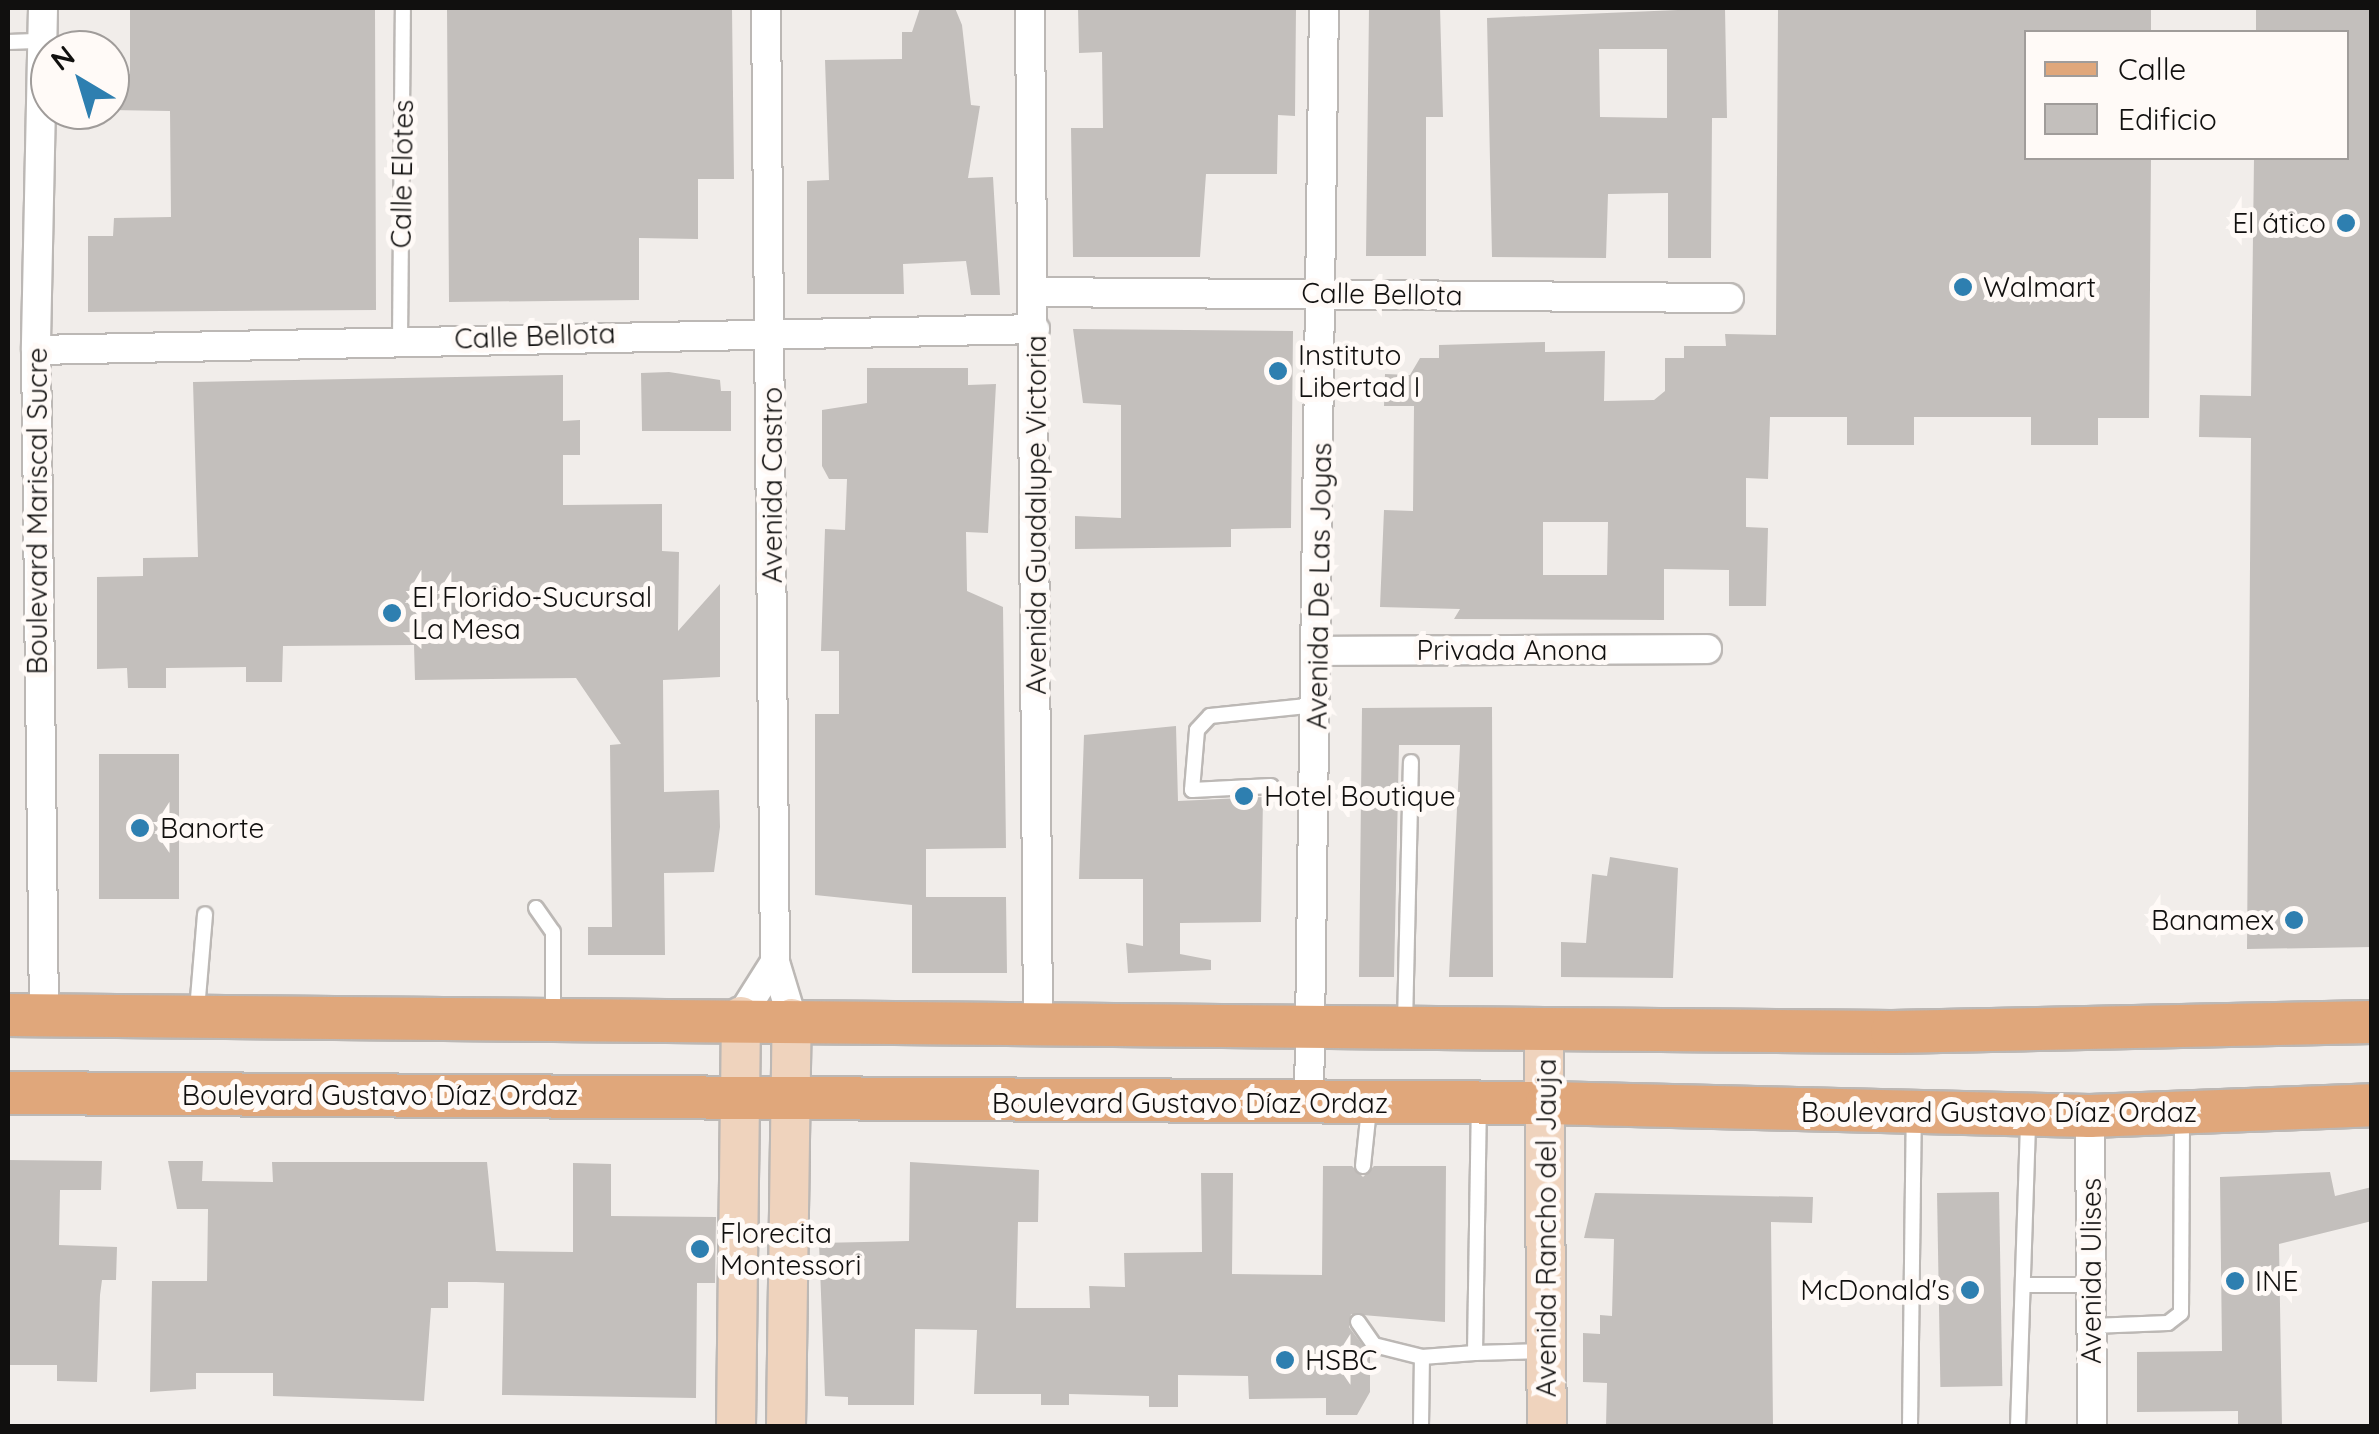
<!DOCTYPE html>
<html>
<head>
<meta charset="utf-8">
<style>
	body { margin:0 }
	#map { position:relative; width:2379px; height:1434px; overflow:hidden; background:#f1edea; font-family:Quicksand,sans-serif }
	div>[style] { position:absolute }
	.building>* { inset:0; background:#c3bfbc; transform-origin:0 0 }
	.roads { filter:drop-shadow(2px 0 #bcb8b5) drop-shadow(-2px 0 #bcb8b5) drop-shadow(0 2px #bcb8b5) drop-shadow(0 -2px #bcb8b5) }
	.lane>* { height:14px; margin:-7px; padding:0 7px; transform-origin:7px; border-radius:7px; background:#fff }
	.street>* { height:28px; margin:-14px; padding:0 14px; transform-origin:14px; border-radius:14px; background:#fff }
	.secondary>* { height:38px; margin:-19px; padding:0 19px; transform-origin:19px; border-radius:19px; background:#efd3bd }
	.primary>* { height:42px; margin:-21px; padding:0 21px; transform-origin:21px; border-radius:21px; background:#e0a77b }
	.dots>* { width:28px; height:28px; translate:-50% -50%; box-sizing:border-box; border:5px solid #fffaf7; border-radius:50% }
	span { translate:-50% -50%; white-space:nowrap; text-align:center; line-height:1.15; -webkit-text-stroke:10px #fffaf7; paint-order:stroke }
	.street-label { font-size:28px; color:#11100f }
	.poi-label { font-size:28px; color:#11100f }
	.right { translate:-100% -50%; text-align:right }
	.left { translate:0 -50%; text-align:left }
	.frame { position:absolute; inset:0; border:10px solid #11100f; pointer-events:none }
	.legend { position:absolute; left:2024px; top:30px; width:325px; height:130px; box-sizing:border-box; background:#fffaf7; border:2px solid #a09c9a; margin:0; padding:12px 18px; list-style:none; font-size:30px; color:#11100f }
	.legend li { display:flex; align-items:center; gap:20px; height:50px }
	.legend b { width:50px; border:2px solid #a09c9a }
	.north { position:absolute; left:30px; top:30px; width:100px; height:100px; box-sizing:border-box; background:#fffaf7; border:2px solid #a09c9a; border-radius:50%; rotate:322deg; font-size:28px; font-weight:700; line-height:40px; text-align:center; color:#11100f }
	.north::after { content:''; display:block; margin:auto; width:35px; height:45px; background:#2e7fb0; clip-path:polygon(50% 0,100% 100%,50% 72%,0 100%) }
</style>
</head>
<body>
<div id="map">
	<div class="building">
		<i style="clip-path:polygon(130px 8px,375px 8px,376px 310px,88px 312px,88px 236px,113px 236px,114px 218px,171px 217px,170px 111px,110px 110px,110px 74px,130px 74px)"></i>
		<i style="clip-path:polygon(447px 8px,732px 8px,734px 179px,698px 179px,698px 239px,639px 238px,639px 300px,449px 302px)"></i>
		<i style="clip-path:polygon(920px 8px,955px 8px,962px 25px,971px 105px,980px 106px,968px 178px,993px 177px,1000px 295px,971px 295px,966px 261px,903px 264px,904px 294px,807px 294px,807px 181px,829px 180px,825px 60px,902px 59px,902px 32px,912px 32px)"></i>
		<i style="clip-path:polygon(1078px 8px,1296px 8px,1295px 116px,1278px 115px,1277px 174px,1206px 174px,1200px 257px,1073px 257px,1071px 128px,1103px 128px,1102px 52px,1079px 53px)"></i>
		<i style="clip-path:polygon(1369px 8px,1440px 8px,1443px 117px,1426px 117px,1426px 256px,1366px 256px)"></i>
		<i style="clip-path:polygon(evenodd,1725px 8px,1727px 118px,1712px 118px,1711px 258px,1668px 258px,1668px 193px,1608px 194px,1606px 258px,1492px 257px,1487px 18px,1725px 8px,1599px 49px,1667px 49px,1667px 118px,1600px 117px,1599px 49px)"></i>
		<i style="clip-path:polygon(evenodd,1778px 8px,2151px 8px,2151px 32px,2026px 32px,2026px 158px,2151px 158px,2149px 418px,2098px 418px,2098px 445px,2031px 445px,2031px 417px,1914px 417px,1914px 445px,1847px 445px,1847px 417px,1770px 417px,1768px 479px,1746px 478px,1746px 527px,1768px 528px,1766px 606px,1729px 606px,1729px 570px,1664px 569px,1664px 620px,1454px 619px,1460px 609px,1380px 607px,1384px 510px,1413px 511px,1414px 406px,1384px 406px,1385px 374px,1410px 375px,1420px 358px,1439px 358px,1439px 345px,1545px 342px,1545px 352px,1605px 351px,1604px 401px,1654px 400px,1665px 391px,1665px 358px,1684px 358px,1684px 346px,1726px 346px,1725px 334px,1776px 335px,1778px 8px,1543px 522px,1608px 522px,1607px 575px,1543px 575px,1543px 522px)"></i>
		<i style="clip-path:polygon(2256px 8px,2372px 8px,2372px 947px,2247px 949px,2251px 438px,2199px 437px,2200px 395px,2251px 396px,2254px 158px,2346px 158px,2346px 32px,2256px 32px)"></i>
		<i style="clip-path:polygon(1073px 329px,1293px 331px,1291px 528px,1231px 529px,1231px 547px,1075px 549px,1075px 516px,1121px 518px,1121px 405px,1083px 403px)"></i>
		<i style="clip-path:polygon(867px 368px,968px 368px,968px 385px,996px 384px,988px 533px,966px 532px,967px 591px,1003px 607px,1006px 848px,926px 849px,926px 897px,1006px 897px,1007px 973px,912px 973px,912px 905px,815px 895px,815px 714px,839px 714px,839px 651px,821px 651px,825px 529px,845px 530px,847px 479px,829px 479px,822px 466px,822px 410px,867px 403px)"></i>
		<i style="clip-path:polygon(669px 372px,720px 380px,721px 391px,731px 391px,731px 431px,642px 431px,641px 373px)"></i>
		<i style="clip-path:polygon(563px 375px,563px 421px,580px 420px,580px 455px,563px 455px,563px 505px,662px 504px,662px 551px,679px 552px,678px 631px,720px 584px,720px 677px,663px 680px,664px 792px,719px 790px,720px 827px,714px 872px,664px 873px,665px 955px,588px 955px,588px 927px,612px 927px,610px 745px,621px 744px,576px 678px,415px 680px,414px 645px,283px 646px,282px 682px,246px 682px,246px 667px,166px 668px,166px 688px,128px 688px,127px 668px,97px 669px,97px 577px,143px 576px,143px 558px,198px 557px,193px 382px)"></i>
		<i style="clip-path:polygon(1492px 707px,1493px 977px,1449px 977px,1460px 745px,1399px 745px,1394px 977px,1359px 977px,1362px 708px)"></i>
		<i style="clip-path:polygon(1176px 726px,1178px 801px,1263px 797px,1261px 922px,1180px 923px,1180px 954px,1211px 960px,1211px 970px,1128px 973px,1126px 943px,1143px 946px,1143px 879px,1079px 879px,1084px 735px)"></i>
		<i style="left:179px;top:754px;width:145px;height:80px;rotate:90deg"></i>
		<i style="clip-path:polygon(1610px 857px,1678px 868px,1673px 978px,1561px 977px,1561px 942px,1586px 943px,1592px 874px,1607px 876px)"></i>
		<i style="clip-path:polygon(8px 1160px,102px 1161px,101px 1190px,60px 1190px,59px 1245px,117px 1247px,116px 1280px,102px 1280px,100px 1295px,97px 1382px,57px 1381px,57px 1365px,8px 1365px)"></i>
		<i style="clip-path:polygon(168px 1161px,203px 1161px,202px 1181px,273px 1182px,272px 1162px,487px 1162px,496px 1251px,573px 1252px,573px 1163px,611px 1164px,611px 1216px,716px 1217px,715px 1283px,697px 1283px,696px 1398px,502px 1395px,504px 1283px,476px 1282px,448px 1282px,448px 1308px,431px 1308px,424px 1401px,273px 1396px,273px 1373px,196px 1373px,196px 1389px,150px 1392px,152px 1281px,207px 1281px,208px 1209px,177px 1209px)"></i>
		<i style="clip-path:polygon(910px 1162px,1039px 1170px,1038px 1222px,1018px 1222px,1016px 1308px,1090px 1308px,1089px 1286px,1125px 1287px,1124px 1253px,1202px 1252px,1201px 1173px,1233px 1173px,1232px 1274px,1322px 1275px,1323px 1166px,1352px 1166px,1363px 1177px,1374px 1166px,1446px 1166px,1445px 1322px,1351px 1314px,1349px 1327px,1370px 1355px,1370px 1392px,1357px 1415px,1326px 1415px,1326px 1398px,1249px 1399px,1248px 1376px,1178px 1375px,1178px 1407px,1149px 1407px,1149px 1396px,1069px 1394px,1069px 1405px,1041px 1405px,1041px 1394px,974px 1394px,977px 1330px,915px 1329px,914px 1405px,848px 1405px,848px 1397px,825px 1396px,819px 1243px,909px 1241px)"></i>
		<i style="clip-path:polygon(2330px 1172px,2335px 1196px,2372px 1187px,2372px 1221px,2279px 1244px,2282px 1426px,2238px 1426px,2238px 1411px,2137px 1412px,2137px 1352px,2222px 1351px,2220px 1177px)"></i>
		<i style="left:1999px;top:1192px;width:194px;height:62px;rotate:89deg"></i>
		<i style="clip-path:polygon(1595px 1193px,1813px 1197px,1812px 1223px,1771px 1222px,1773px 1426px,1606px 1426px,1607px 1383px,1583px 1382px,1583px 1333px,1600px 1334px,1600px 1315px,1612px 1316px,1614px 1239px,1584px 1238px)"></i>
	</div>
	<div class="roads">
		<div class="lane">
			<i style="left:8px;top:42px;width:34px;rotate:-2deg"></i>
			<i style="left:400px;top:341px;width:333px;rotate:-89.5deg"></i>
			<i style="left:1271px;top:786px;width:79px;rotate:177.1deg"></i>
			<i style="left:1192px;top:790px;width:60px;rotate:-85.2deg"></i>
			<i style="left:1197px;top:730px;width:19px;rotate:-47deg"></i>
			<i style="left:1210px;top:716px;width:107px;rotate:-5.9deg"></i>
			<i style="left:536px;top:908px;width:29px;rotate:55deg"></i>
			<i style="left:553px;top:932px;width:84px;rotate:90deg"></i>
			<i style="left:197px;top:1010px;width:96px;rotate:-85.2deg"></i>
			<i style="left:1405px;top:1024px;width:262px;rotate:-88.7deg"></i>
			<i style="left:1363px;top:1166px;width:57px;rotate:-84deg"></i>
			<i style="left:2023px;top:1285px;width:68px"></i>
			<i style="left:1358px;top:1322px;width:28px;rotate:55deg"></i>
			<i style="left:1374px;top:1345px;width:49px;rotate:14deg"></i>
			<i style="left:1422px;top:1357px;width:53px;rotate:-4.3deg"></i>
			<i style="left:1475px;top:1353px;width:247px;rotate:-89.1deg"></i>
			<i style="left:2092px;top:1326px;width:76px;rotate:-2.3deg"></i>
			<i style="left:2168px;top:1323px;width:16px;rotate:-38deg"></i>
			<i style="left:2181px;top:1313px;width:196px;rotate:-89.7deg"></i>
			<i style="left:1475px;top:1353px;width:69px;rotate:-1.7deg"></i>
			<i style="left:1421px;top:1426px;width:69px;rotate:-89.2deg"></i>
			<i style="left:1910px;top:1426px;width:311px;rotate:-89.3deg"></i>
			<i style="left:2018px;top:1426px;width:309px;rotate:-88.1deg"></i>
		</div>
		<div class="street">
			<i style="left:43px;top:8px;width:342px;rotate:91.2deg"></i>
			<i style="left:36px;top:350px;width:665px;rotate:89.31deg"></i>
			<i style="left:766px;top:8px;width:954px;rotate:89.46deg"></i>
			<i style="left:775px;top:962px;width:59px;rotate:73.1deg"></i>
			<i style="left:1030px;top:8px;width:1014px;rotate:89.55deg"></i>
			<i style="left:1035px;top:292px;width:694px;rotate:0.5deg"></i>
			<i style="left:36px;top:350px;width:999px;rotate:-1.2deg"></i>
			<i style="left:1317px;top:651px;width:390px;rotate:-0.3deg"></i>
			<i style="left:741px;top:1016px;width:64px;rotate:-57.8deg"></i>
			<i style="left:1309px;top:1104px;width:1096px;rotate:-89.22deg"></i>
			<i style="left:2090px;top:1116px;width:310px;rotate:89.6deg"></i>
		</div>
		<div class="secondary">
			<i style="left:1544px;top:1030px;width:396px;rotate:89.6deg"></i>
			<i style="left:736px;top:1426px;width:410px;rotate:-89.3deg"></i>
			<i style="left:786px;top:1426px;width:408px;rotate:-89.2deg"></i>
		</div>
		<div class="primary">
			<i style="left:8px;top:1015px;width:1884px;rotate:0.52deg"></i>
			<i style="left:1892px;top:1032px;width:480px;rotate:-1.2deg"></i>
			<i style="left:8px;top:1093px;width:1539px;rotate:0.37deg"></i>
			<i style="left:1547px;top:1103px;width:543px;rotate:1.37deg"></i>
			<i style="left:2090px;top:1116px;width:282px;rotate:-2.2deg"></i>
		</div>
	</div>
	<div class="dots">
		<i style="left:2346px;top:223px;background:#2e7fb0"></i>
		<i style="left:1963px;top:287px;background:#2e7fb0"></i>
		<i style="left:1278px;top:371px;background:#2e7fb0"></i>
		<i style="left:392px;top:613px;background:#2e7fb0"></i>
		<i style="left:1244px;top:796px;background:#2e7fb0"></i>
		<i style="left:140px;top:828px;background:#2e7fb0"></i>
		<i style="left:2294px;top:920px;background:#2e7fb0"></i>
		<i style="left:700px;top:1249px;background:#2e7fb0"></i>
		<i style="left:2235px;top:1281px;background:#2e7fb0"></i>
		<i style="left:1970px;top:1290px;background:#2e7fb0"></i>
		<i style="left:1285px;top:1360px;background:#2e7fb0"></i>
	</div>
	<div class="street-label">
		<span style="left:402px;top:174px;rotate:-89deg">Calle Elotes</span>
		<span style="left:1382px;top:294px;rotate:1deg">Calle Bellota</span>
		<span style="left:535px;top:336px;rotate:-2deg">Calle Bellota</span>
		<span style="left:772px;top:485px;rotate:-90deg">Avenida Castro</span>
		<span style="left:37px;top:511px;rotate:-90deg">Boulevard Mariscal Sucre</span>
		<span style="left:1036px;top:515px;rotate:-90deg">Avenida Guadalupe Victoria</span>
		<span style="left:1319px;top:586px;rotate:-89deg">Avenida De Las Joyas</span>
		<span style="left:1512px;top:650px">Privada Anona</span>
		<span style="left:380px;top:1095px">Boulevard Gustavo Díaz Ordaz</span>
		<span style="left:1190px;top:1103px">Boulevard Gustavo Díaz Ordaz</span>
		<span style="left:1999px;top:1112px">Boulevard Gustavo Díaz Ordaz</span>
		<span style="left:1546px;top:1228px;rotate:-90deg">Avenida Rancho del Jauja</span>
		<span style="left:2091px;top:1271px;rotate:-90deg">Avenida Ulises</span>
	</div>
	<div class="poi-label">
		<span class="right" style="left:2326px;top:223px">El ático</span>
		<span class="left" style="left:1983px;top:287px">Walmart</span>
		<span class="left" style="left:1298px;top:371px">Instituto<br>Libertad I</span>
		<span class="left" style="left:412px;top:613px">El Florido-Sucursal<br>La Mesa</span>
		<span class="left" style="left:1264px;top:796px">Hotel Boutique</span>
		<span class="left" style="left:160px;top:828px">Banorte</span>
		<span class="right" style="left:2274px;top:920px">Banamex</span>
		<span class="left" style="left:720px;top:1249px">Florecita<br>Montessori</span>
		<span class="left" style="left:2255px;top:1281px">INE</span>
		<span class="right" style="left:1950px;top:1290px">McDonald's</span>
		<span class="left" style="left:1305px;top:1360px">HSBC</span>
	</div>
	<div class="frame"></div>
	<ul class="legend">
	<li><b style="height:12px;background:#e0a77b"></b>Calle</li>
	<li><b style="height:28px;background:#c3bfbc"></b>Edificio</li>
	</ul>
	<div class="north">N</div>
</div>
</body>
</html>
